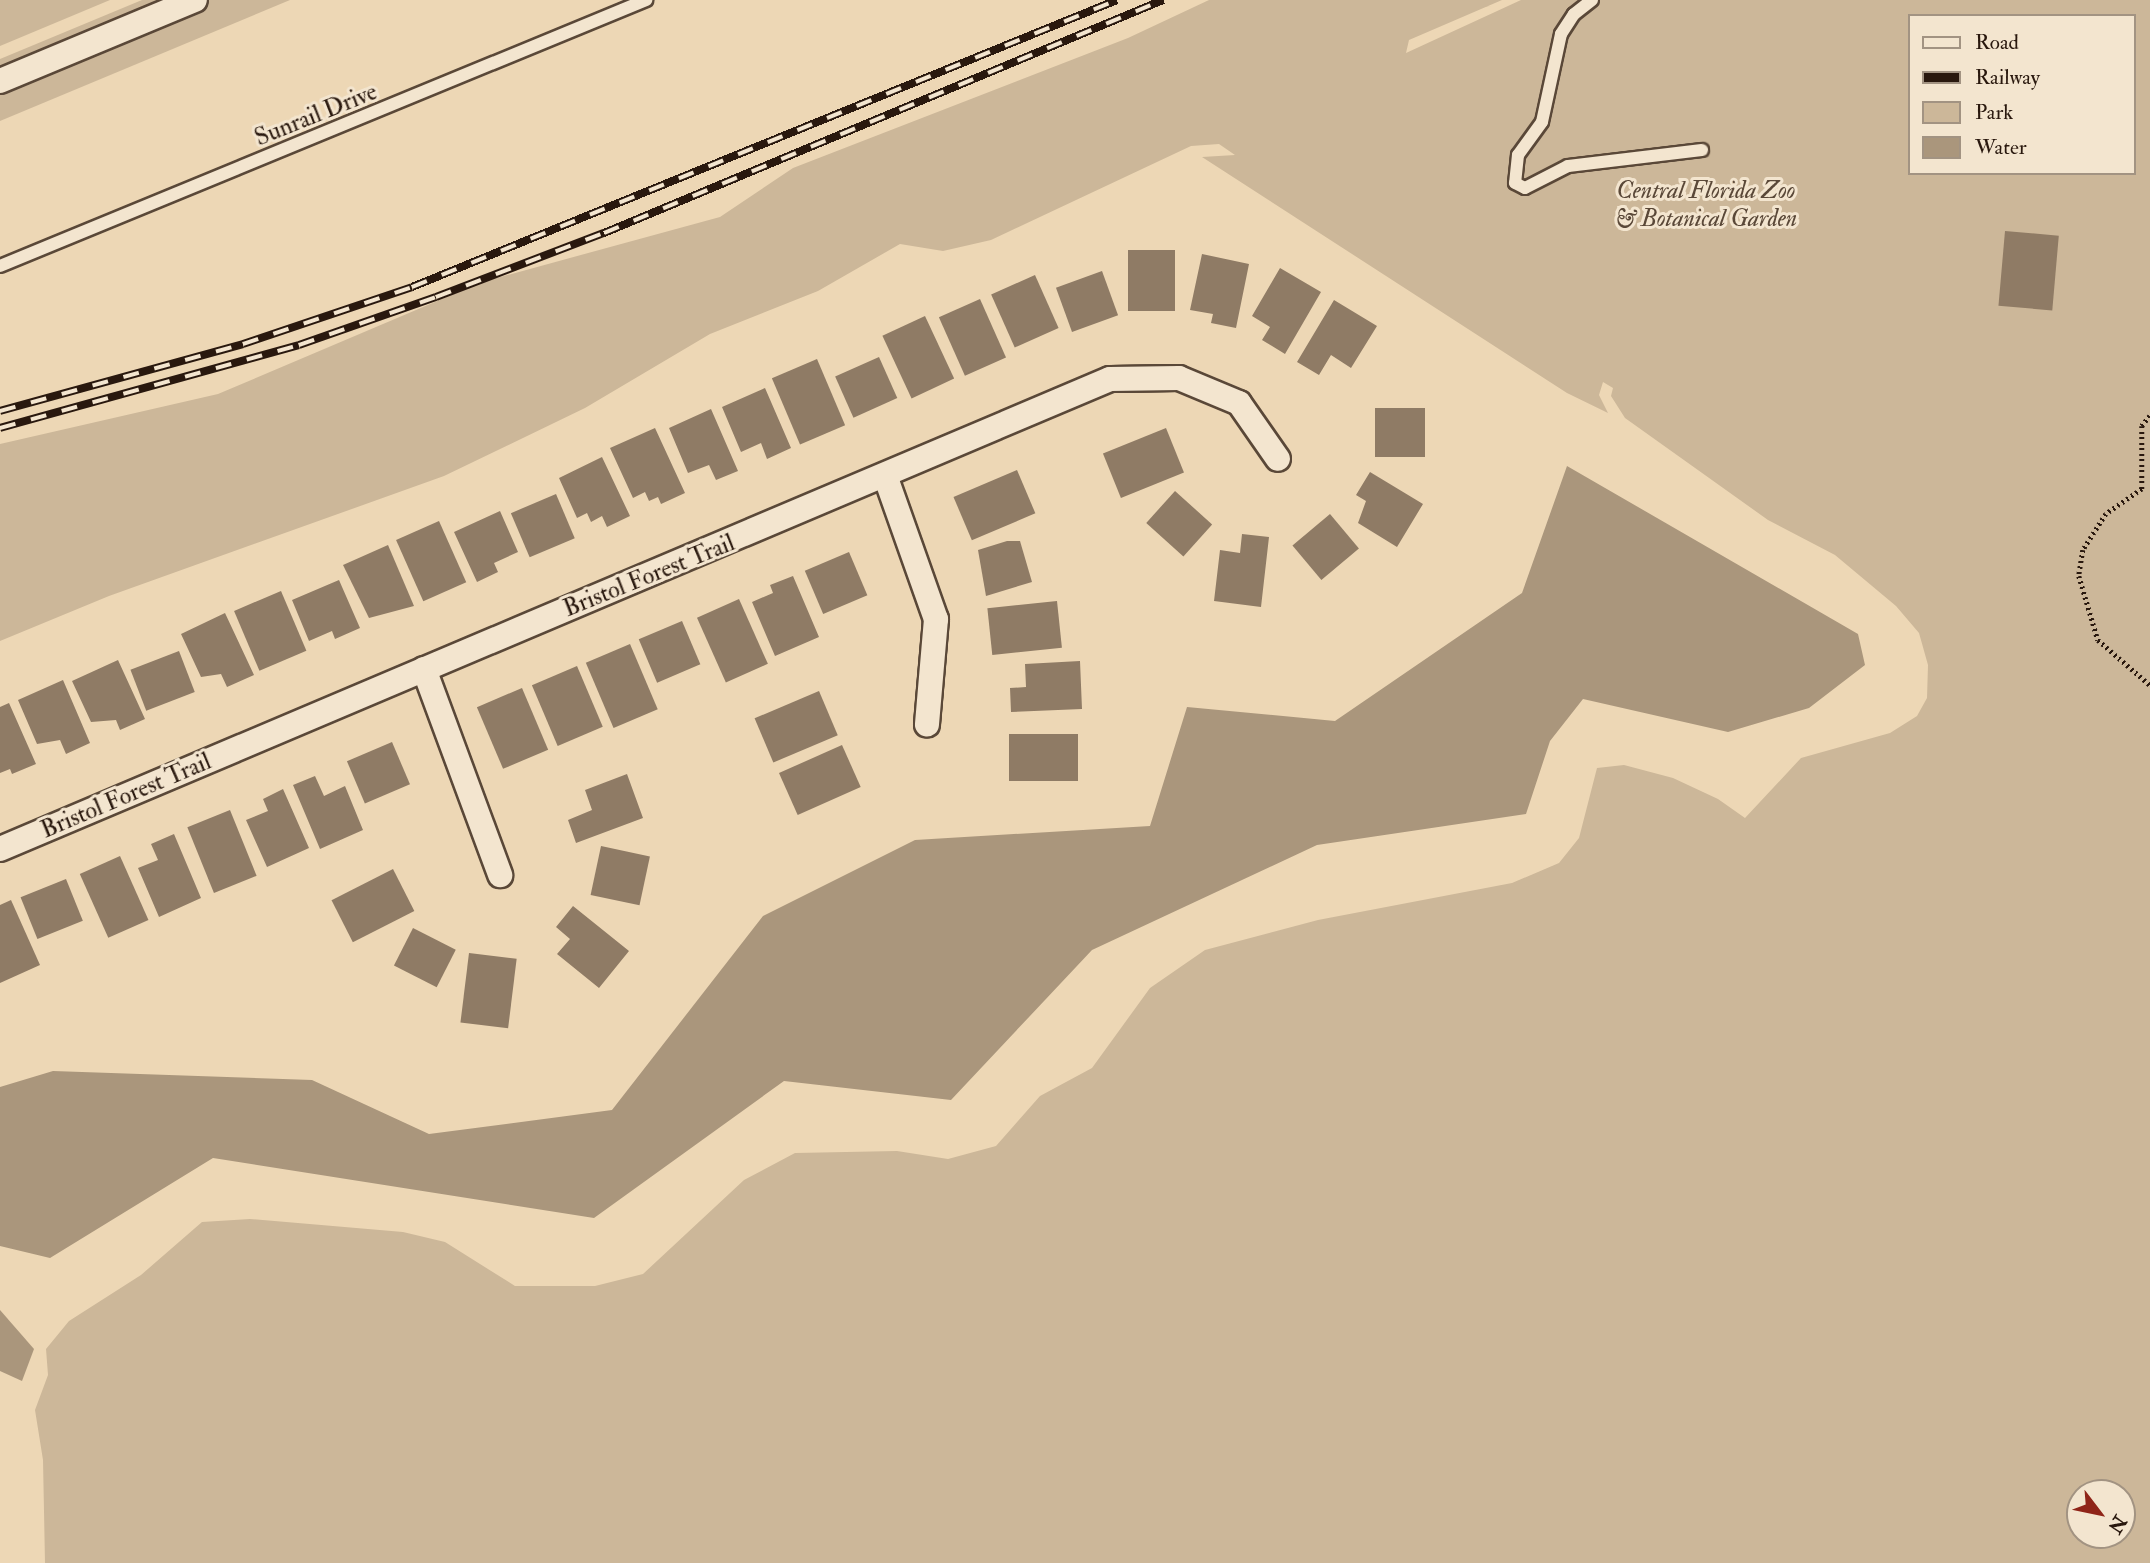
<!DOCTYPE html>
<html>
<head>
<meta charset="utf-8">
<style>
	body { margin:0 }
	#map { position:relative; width:2150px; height:1563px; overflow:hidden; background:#edd7b5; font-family:"IM FELL Double Pica",serif }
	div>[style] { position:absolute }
	.green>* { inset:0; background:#ccb799 }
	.water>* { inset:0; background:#aa967c }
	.building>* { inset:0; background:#8f7b65; transform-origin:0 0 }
	.path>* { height:4.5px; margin-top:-2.25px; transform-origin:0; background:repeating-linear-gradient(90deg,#29180e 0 2px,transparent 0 5.5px) }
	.roads { filter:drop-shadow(2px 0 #5a4838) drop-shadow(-2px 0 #5a4838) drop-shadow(0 2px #5a4838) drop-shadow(0 -2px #5a4838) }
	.lane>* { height:12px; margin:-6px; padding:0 6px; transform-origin:6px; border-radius:6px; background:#f3e5cf }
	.street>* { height:24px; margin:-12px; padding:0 12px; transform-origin:12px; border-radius:12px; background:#f3e5cf }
	.rail>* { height:8px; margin-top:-4px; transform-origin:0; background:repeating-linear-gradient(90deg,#f3e5cf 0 16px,#29180e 0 32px); box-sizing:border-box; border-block:2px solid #29180e }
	span { translate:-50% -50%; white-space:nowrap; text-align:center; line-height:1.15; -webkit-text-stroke:6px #f3e5cf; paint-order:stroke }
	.street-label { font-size:24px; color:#29180e }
	.park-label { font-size:24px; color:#5a4838; font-style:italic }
	.legend { position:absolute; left:1908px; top:14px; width:228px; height:161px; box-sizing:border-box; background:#f3e5cf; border:2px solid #a29382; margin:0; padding:9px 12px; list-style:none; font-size:21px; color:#29180e }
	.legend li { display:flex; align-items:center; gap:14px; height:35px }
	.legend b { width:35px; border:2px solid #a29382 }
	.north { position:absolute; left:2066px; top:1479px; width:70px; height:70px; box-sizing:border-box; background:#f3e5cf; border:2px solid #a29382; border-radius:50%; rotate:122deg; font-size:19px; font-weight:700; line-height:28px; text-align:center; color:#29180e }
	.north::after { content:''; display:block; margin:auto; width:24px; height:32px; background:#8f2418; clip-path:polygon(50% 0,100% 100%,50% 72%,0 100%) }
</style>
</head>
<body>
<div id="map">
	<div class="green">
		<i style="clip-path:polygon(0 0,110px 0,0 46px)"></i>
		<i style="clip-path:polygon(142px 0,290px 0,0 121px,0 59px)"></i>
		<i style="clip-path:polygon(evenodd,1209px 0,1502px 0,1409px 40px,1406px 53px,1521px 0,2150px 0,2150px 1563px,45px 1563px,43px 1460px,35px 1410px,48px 1375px,46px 1349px,69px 1321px,141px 1275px,202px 1222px,250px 1219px,403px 1232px,445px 1242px,515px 1286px,595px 1286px,643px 1274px,744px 1180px,795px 1153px,897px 1151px,948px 1159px,996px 1146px,1040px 1096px,1092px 1068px,1150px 988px,1205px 950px,1318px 920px,1512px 883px,1559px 863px,1579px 838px,1597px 768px,1624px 765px,1673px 778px,1718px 799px,1745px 818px,1801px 758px,1890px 733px,1917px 716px,1927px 698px,1928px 665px,1919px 633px,1896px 606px,1835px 555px,1768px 520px,1625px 418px,1611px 396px,1613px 388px,1603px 382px,1599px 395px,1608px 413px,1567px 393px,1202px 157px,1235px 155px,1219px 144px,1191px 146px,991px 240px,943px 251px,900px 244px,818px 291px,710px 334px,585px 408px,444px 476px,109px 596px,0 641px,0 444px,218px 394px,482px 282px,720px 217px,793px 168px,1128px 38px,1209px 0,1910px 16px,2134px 16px,2134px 173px,1910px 173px,1910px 16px,1209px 0,2080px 1493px,2122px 1493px,2122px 1535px,2080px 1535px,2080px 1493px)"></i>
	</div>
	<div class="water">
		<i style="clip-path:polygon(1567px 466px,1858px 634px,1865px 665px,1809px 708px,1728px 732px,1583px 699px,1550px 741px,1526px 814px,1317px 845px,1092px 950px,951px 1100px,784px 1081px,594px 1218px,213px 1158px,50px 1258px,0 1246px,0 1087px,53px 1071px,312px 1080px,429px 1134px,612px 1110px,763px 916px,915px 840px,1150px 826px,1187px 707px,1335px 721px,1522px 593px)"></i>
		<i style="clip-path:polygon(0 1310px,34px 1349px,22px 1381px,0 1371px)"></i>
	</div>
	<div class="building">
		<i style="left:2005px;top:231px;width:54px;height:75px;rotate:5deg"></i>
		<i style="left:1128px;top:250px;width:47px;height:61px"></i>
		<i style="clip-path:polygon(1202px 254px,1249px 264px,1236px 328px,1211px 323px,1213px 314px,1190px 310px)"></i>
		<i style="clip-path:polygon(1280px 268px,1321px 292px,1285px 354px,1262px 340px,1270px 327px,1252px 316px)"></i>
		<i style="left:1102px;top:271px;width:47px;height:49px;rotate:70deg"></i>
		<i style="left:1035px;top:275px;width:58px;height:48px;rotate:66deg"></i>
		<i style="left:980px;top:299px;width:64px;height:45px;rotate:66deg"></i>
		<i style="clip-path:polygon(1334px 300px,1377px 326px,1351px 368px,1331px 355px,1319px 375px,1297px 362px)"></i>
		<i style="left:925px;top:316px;width:69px;height:47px;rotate:65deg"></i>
		<i style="left:879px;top:357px;width:45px;height:48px;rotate:66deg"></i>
		<i style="left:817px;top:359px;width:72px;height:49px;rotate:67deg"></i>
		<i style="clip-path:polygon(765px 388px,791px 448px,767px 459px,761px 443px,741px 452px,722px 407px)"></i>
		<i style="left:1375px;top:408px;width:50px;height:49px"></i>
		<i style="clip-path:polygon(711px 409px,738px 471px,716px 480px,709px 465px,688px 473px,669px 428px)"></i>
		<i style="clip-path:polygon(655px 428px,685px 493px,661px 504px,658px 497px,649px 501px,645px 492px,633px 498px,610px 448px)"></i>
		<i style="left:1166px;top:428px;width:48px;height:68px;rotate:68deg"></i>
		<i style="clip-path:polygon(602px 457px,630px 516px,607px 527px,602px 516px,591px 522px,587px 513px,577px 518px,559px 478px)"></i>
		<i style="left:1017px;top:470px;width:47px;height:69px;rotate:67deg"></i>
		<i style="clip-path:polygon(1370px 472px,1423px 504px,1397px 547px,1358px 523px,1366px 501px,1356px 495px)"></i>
		<i style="left:1175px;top:491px;width:50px;height:43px;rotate:42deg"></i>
		<i style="left:556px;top:494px;width:48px;height:49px;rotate:67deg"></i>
		<i style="clip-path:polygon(500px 511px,518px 552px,494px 563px,498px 572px,477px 582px,454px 532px)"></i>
		<i style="left:1330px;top:514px;width:45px;height:49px;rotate:50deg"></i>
		<i style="left:439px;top:521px;width:67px;height:47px;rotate:66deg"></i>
		<i style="clip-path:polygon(1242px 534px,1269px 537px,1261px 607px,1214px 601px,1220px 550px,1240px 553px)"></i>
		<i style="clip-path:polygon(1007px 541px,1020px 541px,1032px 582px,986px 596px,978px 550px)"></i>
		<i style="clip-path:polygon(388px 545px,414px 606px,369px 618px,343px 565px)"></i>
		<i style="left:849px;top:552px;width:47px;height:48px;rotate:67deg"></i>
		<i style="clip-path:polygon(793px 576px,819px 637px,775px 656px,752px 602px,773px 593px,770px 585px)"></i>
		<i style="clip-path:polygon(339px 580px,360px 628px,335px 639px,332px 631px,309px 641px,292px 600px)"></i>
		<i style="left:281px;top:591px;width:65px;height:51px;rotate:67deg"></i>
		<i style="left:739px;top:599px;width:71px;height:46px;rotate:66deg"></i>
		<i style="left:1057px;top:601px;width:47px;height:70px;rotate:84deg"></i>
		<i style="clip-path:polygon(225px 613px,254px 675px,227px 687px,221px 674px,201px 677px,181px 634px)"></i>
		<i style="left:682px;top:621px;width:47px;height:47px;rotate:67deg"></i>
		<i style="left:630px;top:644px;width:71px;height:48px;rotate:67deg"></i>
		<i style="left:179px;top:651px;width:44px;height:52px;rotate:69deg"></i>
		<i style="clip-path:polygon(118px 660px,145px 719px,120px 730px,116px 720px,91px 722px,72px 681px)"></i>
		<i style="clip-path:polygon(1080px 661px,1082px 709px,1011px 712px,1010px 688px,1026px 687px,1025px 664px)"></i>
		<i style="left:577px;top:666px;width:66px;height:49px;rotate:67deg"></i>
		<i style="clip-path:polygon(63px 680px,90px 743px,66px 754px,60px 740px,37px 744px,18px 700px)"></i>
		<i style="left:522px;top:688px;width:67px;height:49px;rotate:67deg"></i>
		<i style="left:819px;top:691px;width:48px;height:70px;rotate:67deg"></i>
		<i style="clip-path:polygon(9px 703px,36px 764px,12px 774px,10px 769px,0 773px,0 707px)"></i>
		<i style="left:1009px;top:734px;width:69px;height:47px"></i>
		<i style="left:392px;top:742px;width:46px;height:49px;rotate:67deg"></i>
		<i style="left:842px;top:745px;width:46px;height:69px;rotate:66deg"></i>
		<i style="clip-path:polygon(627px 774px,643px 818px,576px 843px,568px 820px,592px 810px,585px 790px)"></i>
		<i style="clip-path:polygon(315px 776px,324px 796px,345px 786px,363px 830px,320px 849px,293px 785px)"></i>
		<i style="clip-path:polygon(283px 789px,309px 848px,267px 867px,246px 820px,268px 811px,263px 799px)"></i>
		<i style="left:230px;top:810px;width:71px;height:46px;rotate:68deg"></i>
		<i style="clip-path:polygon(174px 834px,201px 898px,159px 917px,138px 868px,158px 860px,151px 844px)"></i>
		<i style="left:601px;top:846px;width:50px;height:50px;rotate:12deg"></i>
		<i style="left:120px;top:856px;width:70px;height:44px;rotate:66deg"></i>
		<i style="left:393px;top:869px;width:47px;height:69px;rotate:63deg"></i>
		<i style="left:66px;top:879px;width:45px;height:49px;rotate:68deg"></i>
		<i style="clip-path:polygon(11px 900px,40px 965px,0 983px,0 905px)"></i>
		<i style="clip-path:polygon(573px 906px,629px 951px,599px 988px,557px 954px,570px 939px,556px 927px)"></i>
		<i style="left:413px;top:928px;width:48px;height:42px;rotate:27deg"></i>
		<i style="left:469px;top:953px;width:48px;height:70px;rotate:7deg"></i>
	</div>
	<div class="path">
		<i style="left:2150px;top:416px;width:13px;rotate:129deg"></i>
		<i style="left:2142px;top:426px;width:63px;rotate:90deg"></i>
		<i style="left:2142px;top:489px;width:44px;rotate:145.2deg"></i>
		<i style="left:2106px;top:514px;width:43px;rotate:122.6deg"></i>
		<i style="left:2083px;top:550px;width:26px;rotate:99deg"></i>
		<i style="left:2079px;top:576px;width:67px;rotate:73.5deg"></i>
		<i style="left:2098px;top:640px;width:69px;rotate:40.9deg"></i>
	</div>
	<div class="roads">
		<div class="lane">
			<i style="left:1592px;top:0;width:23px;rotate:142deg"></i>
			<i style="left:1574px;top:14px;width:24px;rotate:123deg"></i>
			<i style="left:1561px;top:34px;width:90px;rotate:102.2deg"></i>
			<i style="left:1542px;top:122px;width:41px;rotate:126deg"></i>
			<i style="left:1518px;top:155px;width:28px;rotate:96deg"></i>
			<i style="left:1515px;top:183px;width:11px;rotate:27deg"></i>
			<i style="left:1525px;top:188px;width:48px;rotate:-27.1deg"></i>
			<i style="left:1568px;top:166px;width:135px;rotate:-6.8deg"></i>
			<i style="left:0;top:266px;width:699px;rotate:-22.38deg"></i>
		</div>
		<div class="street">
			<i style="left:0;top:81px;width:211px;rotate:-22.6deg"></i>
			<i style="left:886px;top:478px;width:150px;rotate:70.5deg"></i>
			<i style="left:936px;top:619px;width:106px;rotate:94.9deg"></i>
			<i style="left:424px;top:669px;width:220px;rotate:69.7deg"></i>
			<i style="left:0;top:849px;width:1205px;rotate:-22.95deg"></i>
			<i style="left:1110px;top:379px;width:69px;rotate:-0.8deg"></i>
			<i style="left:1179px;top:378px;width:65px;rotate:22.6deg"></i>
			<i style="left:1239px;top:403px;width:68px;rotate:55.1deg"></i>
		</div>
	</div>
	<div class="rail">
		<i style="left:0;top:411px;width:252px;rotate:-15.4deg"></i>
		<i style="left:243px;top:344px;width:178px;rotate:-18.6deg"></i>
		<i style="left:412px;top:287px;width:761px;rotate:-22.15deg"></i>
		<i style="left:0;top:428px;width:310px;rotate:-15.5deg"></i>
		<i style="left:299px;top:345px;width:145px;rotate:-19.3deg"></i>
		<i style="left:436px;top:297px;width:180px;rotate:-20.9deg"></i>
		<i style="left:604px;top:233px;width:606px;rotate:-22.63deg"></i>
	</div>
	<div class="street-label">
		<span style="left:316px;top:115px;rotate:-22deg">Sunrail Drive</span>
		<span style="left:649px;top:576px;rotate:-22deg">Bristol Forest Trail</span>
		<span style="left:126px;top:796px;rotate:-23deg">Bristol Forest Trail</span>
	</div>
	<div class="park-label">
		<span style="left:1706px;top:205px">Central Florida Zoo<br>&amp; Botanical Garden</span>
	</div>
	<ul class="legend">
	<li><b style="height:9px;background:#f3e5cf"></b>Road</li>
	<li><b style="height:9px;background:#29180e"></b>Railway</li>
	<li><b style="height:19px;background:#ccb799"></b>Park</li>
	<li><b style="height:19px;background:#aa967c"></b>Water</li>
	</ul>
	<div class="north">N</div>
</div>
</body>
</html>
